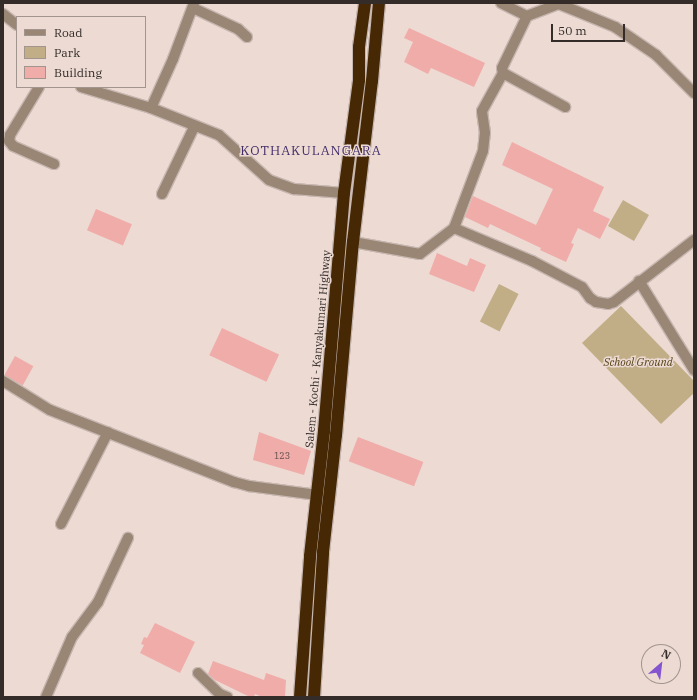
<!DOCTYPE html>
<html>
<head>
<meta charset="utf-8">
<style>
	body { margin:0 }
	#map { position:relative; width:697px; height:700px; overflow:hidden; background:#ecdad3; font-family:"IBM Plex Serif",serif }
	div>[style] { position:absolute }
	.green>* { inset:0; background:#c1ae87; transform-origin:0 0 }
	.building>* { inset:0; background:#f0aca9; transform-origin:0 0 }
	.roads { filter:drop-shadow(1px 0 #c7b7b1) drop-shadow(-1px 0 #c7b7b1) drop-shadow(0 1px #c7b7b1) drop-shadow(0 -1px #c7b7b1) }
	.minor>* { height:10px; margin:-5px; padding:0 5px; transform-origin:5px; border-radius:5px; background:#9a8674 }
	.highway>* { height:12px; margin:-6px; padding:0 6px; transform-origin:6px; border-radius:6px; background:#462805 }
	span { translate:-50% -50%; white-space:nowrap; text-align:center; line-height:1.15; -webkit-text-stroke:3px #ecdad3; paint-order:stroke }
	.number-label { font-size:9px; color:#624c49 }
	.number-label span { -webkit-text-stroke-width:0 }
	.street-label { font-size:11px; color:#332c29 }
	.park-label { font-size:11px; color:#564216; font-style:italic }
	.quarter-label { font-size:13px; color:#442e69; letter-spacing:1px }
	.frame { position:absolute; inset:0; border:4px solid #332c29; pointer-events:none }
	.legend { position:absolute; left:16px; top:16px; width:130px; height:72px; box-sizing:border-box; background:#ecdad3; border:1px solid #a2948f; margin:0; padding:5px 7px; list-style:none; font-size:12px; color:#332c29 }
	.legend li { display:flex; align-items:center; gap:8px; height:20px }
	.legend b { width:20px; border:1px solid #a2948f }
	.north { position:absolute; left:641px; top:644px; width:40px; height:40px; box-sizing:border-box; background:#ecdad3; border:1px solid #a2948f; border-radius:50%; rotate:28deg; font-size:11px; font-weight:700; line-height:16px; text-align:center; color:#332c29 }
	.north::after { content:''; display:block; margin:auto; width:14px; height:18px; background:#8455ce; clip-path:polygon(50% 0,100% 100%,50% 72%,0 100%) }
	.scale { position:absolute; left:551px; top:24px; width:74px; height:18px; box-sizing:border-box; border:2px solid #332c29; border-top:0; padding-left:5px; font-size:12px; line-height:14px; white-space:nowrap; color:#332c29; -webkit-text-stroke:3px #ecdad3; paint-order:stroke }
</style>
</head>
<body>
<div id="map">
	<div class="green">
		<i style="left:623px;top:200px;width:30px;height:30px;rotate:30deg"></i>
		<i style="left:499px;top:284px;width:22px;height:42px;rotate:27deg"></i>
		<i style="clip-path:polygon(621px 306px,694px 381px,694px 393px,661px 424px,582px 343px)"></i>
	</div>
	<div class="building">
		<i style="clip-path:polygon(409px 28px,485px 63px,474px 87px,431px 68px,428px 74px,404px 62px,413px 42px,404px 38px)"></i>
		<i style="clip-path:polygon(512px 142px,604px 187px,593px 211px,610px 219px,600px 239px,578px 228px,571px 243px,574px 244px,566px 262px,540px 250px,541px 248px,490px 224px,488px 228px,465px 217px,473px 196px,536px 225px,553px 189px,502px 165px)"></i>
		<i style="left:96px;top:209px;width:39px;height:23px;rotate:23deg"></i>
		<i style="clip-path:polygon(437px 253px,467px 266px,470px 258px,486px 265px,474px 292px,429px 274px)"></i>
		<i style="left:222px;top:328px;width:63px;height:30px;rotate:25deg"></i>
		<i style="left:15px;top:356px;width:21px;height:22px;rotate:29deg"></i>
		<i style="clip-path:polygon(259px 432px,311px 451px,304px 475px,253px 460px)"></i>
		<i style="left:358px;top:437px;width:70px;height:26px;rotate:21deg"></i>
		<i style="clip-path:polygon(155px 623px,195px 642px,180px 673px,140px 653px,144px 645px,141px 644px,144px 637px,147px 638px)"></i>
		<i style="clip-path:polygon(213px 661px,264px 680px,266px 673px,286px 680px,285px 697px,262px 697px,255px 694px,254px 697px,250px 697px,215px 680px,208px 674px)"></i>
	</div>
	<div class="roads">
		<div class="minor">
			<i style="left:501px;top:3px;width:29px;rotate:27deg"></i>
			<i style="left:527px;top:16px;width:34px;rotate:-21deg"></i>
			<i style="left:559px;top:4px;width:61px;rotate:22.3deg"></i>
			<i style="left:615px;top:27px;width:50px;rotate:34.3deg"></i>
			<i style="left:656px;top:55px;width:54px;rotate:45deg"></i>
			<i style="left:193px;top:8px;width:50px;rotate:25deg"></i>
			<i style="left:238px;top:29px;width:12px;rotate:42deg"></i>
			<i style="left:3px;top:14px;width:18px;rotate:38deg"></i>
			<i style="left:503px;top:73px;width:71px;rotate:28.7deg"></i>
			<i style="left:39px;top:87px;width:56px;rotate:121.1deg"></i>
			<i style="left:10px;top:135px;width:6px;rotate:99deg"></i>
			<i style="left:9px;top:141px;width:6px;rotate:51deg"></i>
			<i style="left:13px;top:146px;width:45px;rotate:23.7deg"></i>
			<i style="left:81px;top:87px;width:73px;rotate:16.7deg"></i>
			<i style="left:151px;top:108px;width:73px;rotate:21.7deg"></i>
			<i style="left:219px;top:135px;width:67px;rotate:42deg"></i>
			<i style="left:269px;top:180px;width:27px;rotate:20deg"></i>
			<i style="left:294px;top:189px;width:50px;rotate:4.6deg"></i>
			<i style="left:151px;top:108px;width:54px;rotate:-65.8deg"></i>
			<i style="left:173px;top:59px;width:60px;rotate:-69.4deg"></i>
			<i style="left:162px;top:194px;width:76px;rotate:-64.4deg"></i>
			<i style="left:454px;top:228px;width:82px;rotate:-69.4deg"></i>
			<i style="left:483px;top:151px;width:18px;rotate:-84deg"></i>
			<i style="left:485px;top:133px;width:22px;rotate:-98deg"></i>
			<i style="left:482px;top:111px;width:43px;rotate:-61.1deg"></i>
			<i style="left:503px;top:73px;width:5px;rotate:-101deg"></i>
			<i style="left:502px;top:68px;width:58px;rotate:-64.3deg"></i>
			<i style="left:353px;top:242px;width:68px;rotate:10.2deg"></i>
			<i style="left:420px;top:254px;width:43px;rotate:-37.4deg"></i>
			<i style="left:454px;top:228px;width:85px;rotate:22.9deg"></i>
			<i style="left:532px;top:261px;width:56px;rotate:27.5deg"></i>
			<i style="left:582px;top:287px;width:14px;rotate:54deg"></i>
			<i style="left:590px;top:298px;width:7px;rotate:34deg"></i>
			<i style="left:596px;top:302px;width:12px;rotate:9deg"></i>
			<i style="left:608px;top:304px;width:6px;rotate:-18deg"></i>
			<i style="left:614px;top:302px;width:101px;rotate:-37.8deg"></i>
			<i style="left:639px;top:281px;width:105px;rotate:58.3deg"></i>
			<i style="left:3px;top:381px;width:55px;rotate:31.7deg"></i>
			<i style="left:50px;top:410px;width:198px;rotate:21.4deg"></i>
			<i style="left:234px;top:482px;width:16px;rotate:15deg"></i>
			<i style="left:249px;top:486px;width:69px;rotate:7.5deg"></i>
			<i style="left:61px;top:524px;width:103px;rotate:-62.9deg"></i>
			<i style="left:198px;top:673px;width:30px;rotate:44deg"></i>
			<i style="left:220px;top:694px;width:8px;rotate:23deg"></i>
			<i style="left:46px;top:697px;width:65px;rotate:-66.6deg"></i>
			<i style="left:72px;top:637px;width:44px;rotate:-53.4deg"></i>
			<i style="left:98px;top:602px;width:71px;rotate:-64.9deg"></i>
		</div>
		<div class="highway">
			<i style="left:300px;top:697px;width:141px;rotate:-85.9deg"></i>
			<i style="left:310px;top:556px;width:126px;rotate:-83.6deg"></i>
			<i style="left:324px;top:431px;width:239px;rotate:-85.2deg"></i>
			<i style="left:344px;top:193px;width:114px;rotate:-82.4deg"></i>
			<i style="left:359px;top:80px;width:33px;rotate:-90deg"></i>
			<i style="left:359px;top:47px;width:44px;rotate:-82.2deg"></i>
			<i style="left:314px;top:697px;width:145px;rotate:-86.4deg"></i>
			<i style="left:323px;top:552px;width:118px;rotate:-83.7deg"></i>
			<i style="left:336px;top:435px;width:194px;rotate:-85deg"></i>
			<i style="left:353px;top:242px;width:162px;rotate:-83.3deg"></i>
			<i style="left:372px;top:81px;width:78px;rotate:-84.9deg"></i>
		</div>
	</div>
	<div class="number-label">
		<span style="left:282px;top:456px">123</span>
	</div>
	<div class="street-label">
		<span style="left:318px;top:349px;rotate:-85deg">Salem - Kochi - Kanyakumari Highway</span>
	</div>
	<div class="park-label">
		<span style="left:638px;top:362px">School Ground</span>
	</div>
	<div class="quarter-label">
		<span style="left:311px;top:151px">KOTHAKULANGARA</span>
	</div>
	<div class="frame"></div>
	<ul class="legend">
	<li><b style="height:5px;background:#9a8674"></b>Road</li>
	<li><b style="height:11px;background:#c1ae87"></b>Park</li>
	<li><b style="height:11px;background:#f0aca9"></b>Building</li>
	</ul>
	<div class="north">N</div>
	<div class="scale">50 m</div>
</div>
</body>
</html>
